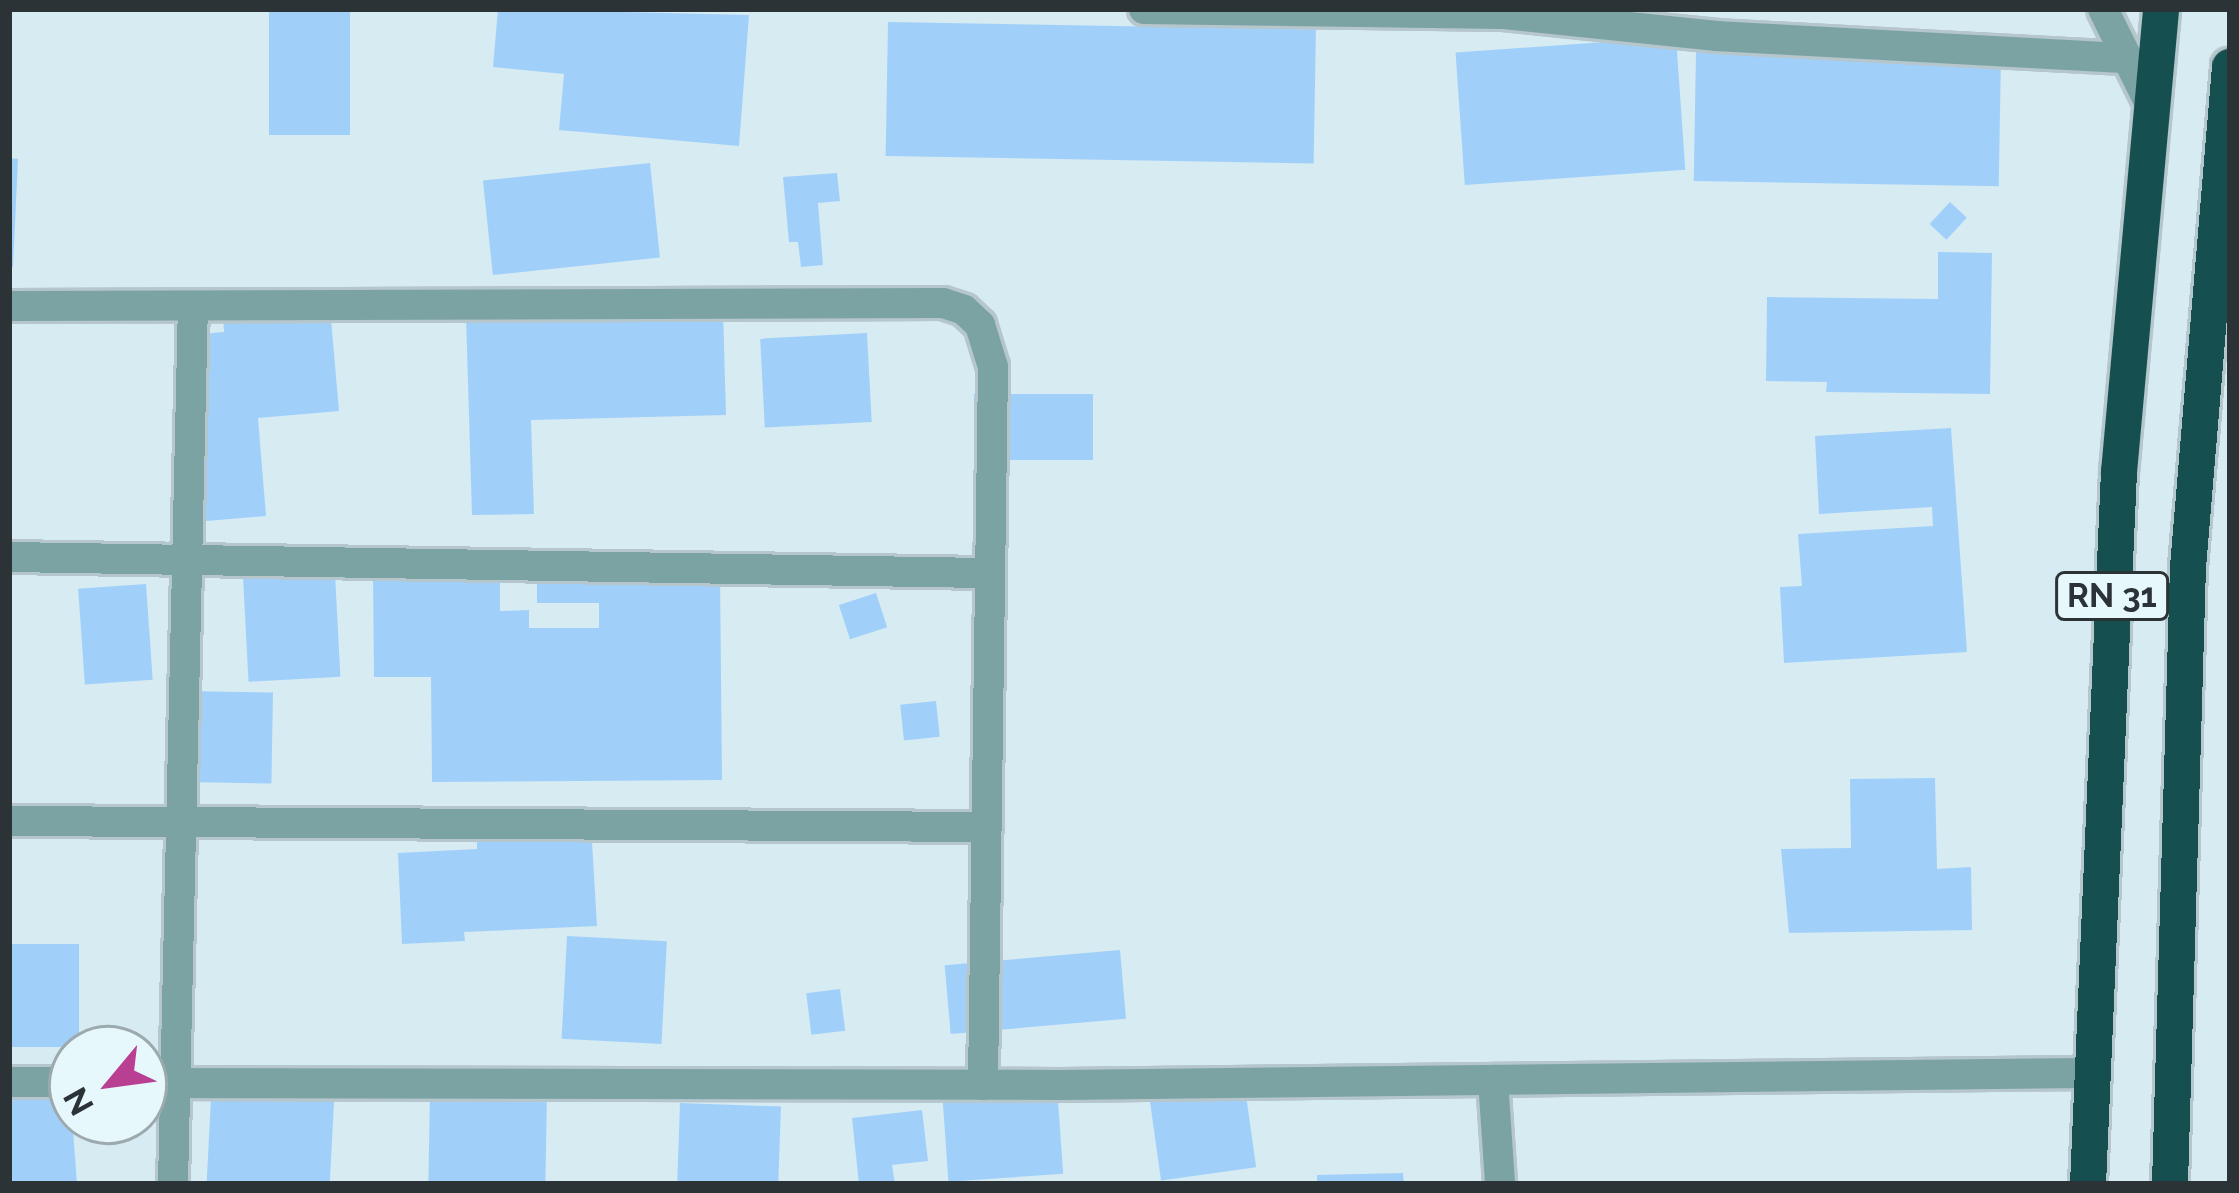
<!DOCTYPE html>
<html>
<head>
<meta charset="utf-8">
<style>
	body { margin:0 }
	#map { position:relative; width:2239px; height:1193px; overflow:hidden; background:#d7ebf2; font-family:Raleway,sans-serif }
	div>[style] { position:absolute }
	.building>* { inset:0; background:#a0d0fa; transform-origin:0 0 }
	.roads { filter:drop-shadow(3px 0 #b5c6cc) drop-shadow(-3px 0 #b5c6cc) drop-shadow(0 3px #b5c6cc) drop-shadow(0 -3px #b5c6cc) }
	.minor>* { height:30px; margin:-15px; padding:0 15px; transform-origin:15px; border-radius:15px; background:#7ba3a3 }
	.highway>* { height:36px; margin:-18px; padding:0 18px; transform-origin:18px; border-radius:18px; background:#154f4f }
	span { translate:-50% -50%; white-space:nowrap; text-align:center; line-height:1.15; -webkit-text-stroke:9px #e7f8fd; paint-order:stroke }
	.shield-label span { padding:3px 9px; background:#e7f8fd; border:3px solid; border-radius:9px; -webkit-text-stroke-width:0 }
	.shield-label { font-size:33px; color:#2b3336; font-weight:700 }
	.frame { position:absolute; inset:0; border:12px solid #2b3336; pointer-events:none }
	.north { position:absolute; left:48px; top:1025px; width:120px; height:120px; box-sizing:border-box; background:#e7f8fd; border:3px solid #9ca9ad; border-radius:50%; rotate:241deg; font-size:33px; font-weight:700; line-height:48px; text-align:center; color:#2b3336 }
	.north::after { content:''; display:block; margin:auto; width:42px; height:54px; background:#b93f93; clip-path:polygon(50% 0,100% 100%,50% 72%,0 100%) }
</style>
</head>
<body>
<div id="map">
	<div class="building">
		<i style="left:269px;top:9px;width:81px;height:126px"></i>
		<i style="clip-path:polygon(498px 9px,749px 15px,739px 146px,559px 130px,564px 74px,493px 67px)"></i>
		<i style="left:888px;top:22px;width:428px;height:134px;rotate:1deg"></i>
		<i style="left:1676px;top:37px;width:133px;height:221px;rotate:86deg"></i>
		<i style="left:1696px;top:52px;width:305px;height:129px;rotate:1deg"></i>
		<i style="clip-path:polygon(9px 158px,18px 159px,13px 267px,9px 267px)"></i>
		<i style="left:650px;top:163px;width:95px;height:168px;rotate:84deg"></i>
		<i style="clip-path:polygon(837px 173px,840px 201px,818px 203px,823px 265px,801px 267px,798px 242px,789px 242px,783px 177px)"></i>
		<i style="left:1950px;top:202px;width:23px;height:30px;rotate:43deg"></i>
		<i style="clip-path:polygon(1938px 252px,1992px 253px,1990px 394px,1826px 392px,1827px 382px,1766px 381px,1767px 297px,1938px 299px)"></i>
		<i style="clip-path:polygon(330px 308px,339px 411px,258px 418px,266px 516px,195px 522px,180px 336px,224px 332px,223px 316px)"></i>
		<i style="clip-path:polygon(723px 310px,726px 415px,531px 420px,534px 514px,472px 515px,466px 316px)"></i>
		<i style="left:867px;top:333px;width:89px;height:107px;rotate:87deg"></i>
		<i style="left:974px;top:394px;width:119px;height:66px"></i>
		<i style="clip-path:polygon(1951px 428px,1967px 652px,1784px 663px,1780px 587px,1802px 586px,1798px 534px,1933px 526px,1932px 507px,1819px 514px,1815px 436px)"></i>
		<i style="clip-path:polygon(720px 572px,722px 780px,432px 782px,431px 677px,374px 677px,373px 578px,500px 578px,500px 611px,529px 610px,529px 628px,599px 628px,599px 603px,537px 603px,537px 574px)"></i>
		<i style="left:335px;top:574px;width:103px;height:92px;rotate:87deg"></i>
		<i style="left:146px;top:584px;width:96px;height:68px;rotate:86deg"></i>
		<i style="left:876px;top:593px;width:36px;height:39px;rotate:72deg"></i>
		<i style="left:185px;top:691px;width:88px;height:91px;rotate:1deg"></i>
		<i style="left:936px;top:701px;width:36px;height:36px;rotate:84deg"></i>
		<i style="clip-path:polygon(1935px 778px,1937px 869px,1971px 867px,1972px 930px,1789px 933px,1781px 849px,1851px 848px,1850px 779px)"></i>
		<i style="clip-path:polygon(591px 825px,597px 926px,464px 932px,465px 941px,402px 944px,398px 853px,477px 849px,477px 830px)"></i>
		<i style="left:567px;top:936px;width:100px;height:103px;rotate:3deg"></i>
		<i style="left:9px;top:944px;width:70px;height:103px"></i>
		<i style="left:1120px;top:950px;width:69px;height:176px;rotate:85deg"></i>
		<i style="left:840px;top:989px;width:42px;height:34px;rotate:83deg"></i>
		<i style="left:212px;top:1080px;width:123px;height:104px;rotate:3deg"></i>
		<i style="left:1057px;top:1086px;width:88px;height:115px;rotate:86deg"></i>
		<i style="left:1245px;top:1088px;width:80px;height:96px;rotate:82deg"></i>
		<i style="clip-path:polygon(70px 1090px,77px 1184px,9px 1184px,9px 1094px)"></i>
		<i style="left:430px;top:1090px;width:117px;height:94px;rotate:1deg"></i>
		<i style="left:680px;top:1103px;width:101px;height:81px;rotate:2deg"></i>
		<i style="clip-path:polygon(922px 1110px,928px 1161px,892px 1165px,895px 1184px,859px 1184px,852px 1118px)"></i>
		<i style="clip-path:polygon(1403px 1173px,1404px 1184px,1317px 1184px,1317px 1175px)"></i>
	</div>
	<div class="roads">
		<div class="minor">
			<i style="left:1144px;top:9px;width:360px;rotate:0.8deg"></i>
			<i style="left:1504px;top:14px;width:214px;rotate:5.9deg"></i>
			<i style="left:1717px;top:36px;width:410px;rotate:3.1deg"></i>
			<i style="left:2103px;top:9px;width:106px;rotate:63.7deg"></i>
			<i style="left:9px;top:306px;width:934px;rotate:-0.18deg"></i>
			<i style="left:943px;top:303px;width:22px;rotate:18deg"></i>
			<i style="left:964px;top:310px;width:22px;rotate:43deg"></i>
			<i style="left:980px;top:325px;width:44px;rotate:72.8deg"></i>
			<i style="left:993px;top:367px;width:718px;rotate:90.8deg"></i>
			<i style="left:9px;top:557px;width:980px;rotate:0.94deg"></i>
			<i style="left:9px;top:821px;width:977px;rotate:0.35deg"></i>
			<i style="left:1493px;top:1080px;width:104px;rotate:86.1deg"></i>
			<i style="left:9px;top:1082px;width:63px"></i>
			<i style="left:144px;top:1083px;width:917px;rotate:0.12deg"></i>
			<i style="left:1061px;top:1085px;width:1029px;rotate:-0.67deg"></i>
			<i style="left:173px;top:1184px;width:878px;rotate:-88.7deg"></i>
		</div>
		<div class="highway">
			<i style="left:2088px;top:1184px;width:713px;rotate:-87.51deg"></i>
			<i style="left:2119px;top:472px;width:465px;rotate:-84.8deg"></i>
			<i style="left:2170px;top:1184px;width:617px;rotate:-88.33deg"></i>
			<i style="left:2188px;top:567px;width:502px;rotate:-85.2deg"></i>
		</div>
	</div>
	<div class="shield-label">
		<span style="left:2112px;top:596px">RN 31</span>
	</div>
	<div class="frame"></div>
	<div class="north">N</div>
</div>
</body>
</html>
